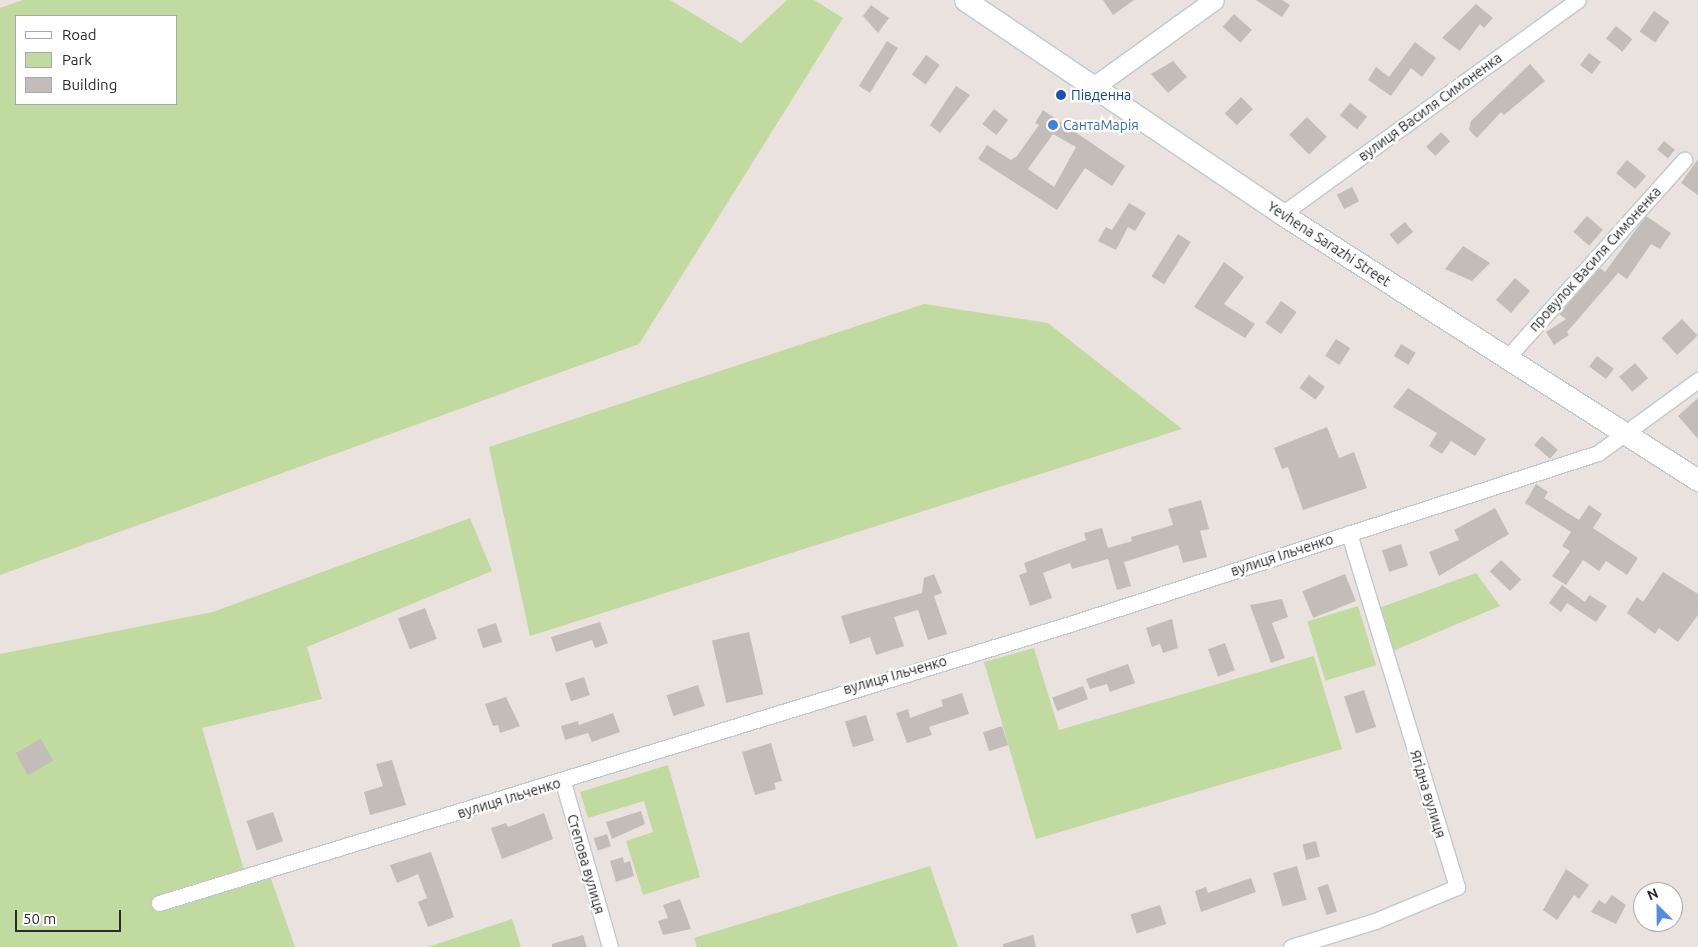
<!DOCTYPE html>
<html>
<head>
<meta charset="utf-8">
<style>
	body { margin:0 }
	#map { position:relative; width:1698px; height:947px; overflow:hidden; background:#eae2de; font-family:Ubuntu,sans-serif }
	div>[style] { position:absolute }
	.green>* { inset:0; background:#c1daa0; transform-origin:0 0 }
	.building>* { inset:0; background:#c3bdb9; transform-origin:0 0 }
	.roads { filter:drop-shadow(1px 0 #c2c8cf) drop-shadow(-1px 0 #c2c8cf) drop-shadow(0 1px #c2c8cf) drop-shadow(0 -1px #c2c8cf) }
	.minor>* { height:15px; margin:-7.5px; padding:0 7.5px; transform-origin:7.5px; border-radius:7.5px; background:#fff }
	.tertiary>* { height:19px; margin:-9.5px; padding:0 9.5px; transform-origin:9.5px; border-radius:9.5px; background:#fff }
	.secondary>* { height:21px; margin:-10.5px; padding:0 10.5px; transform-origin:10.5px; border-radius:10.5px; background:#fff }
	.dots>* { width:14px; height:14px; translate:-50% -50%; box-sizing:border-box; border:2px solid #fff; border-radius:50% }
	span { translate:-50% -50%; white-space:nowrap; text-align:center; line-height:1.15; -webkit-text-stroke:4.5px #fff; paint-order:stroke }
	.transit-label { font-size:14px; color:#164399 }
	.left { translate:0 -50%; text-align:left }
	.street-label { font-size:14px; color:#2a2a2a }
	.shop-label { font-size:14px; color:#366cbe }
	.legend { position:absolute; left:15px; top:15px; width:162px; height:90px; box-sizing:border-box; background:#fff; border:1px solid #aaa; margin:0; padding:6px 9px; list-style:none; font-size:15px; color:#2a2a2a }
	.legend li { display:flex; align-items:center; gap:10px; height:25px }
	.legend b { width:25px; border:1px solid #aaa }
	.north { position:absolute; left:1633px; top:882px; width:50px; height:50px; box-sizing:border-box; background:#fff; border:1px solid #aaa; border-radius:50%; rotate:337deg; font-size:14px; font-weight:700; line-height:20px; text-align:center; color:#2a2a2a }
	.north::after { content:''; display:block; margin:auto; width:18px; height:22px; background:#518de4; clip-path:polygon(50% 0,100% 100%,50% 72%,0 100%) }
	.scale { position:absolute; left:15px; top:910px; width:106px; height:22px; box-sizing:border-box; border:2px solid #2a2a2a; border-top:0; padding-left:6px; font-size:15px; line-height:18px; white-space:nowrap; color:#2a2a2a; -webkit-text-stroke:4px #fff; paint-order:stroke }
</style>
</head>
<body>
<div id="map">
	<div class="green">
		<i style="clip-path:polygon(evenodd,23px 0,670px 0,741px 43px,787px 0,814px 0,843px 18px,639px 344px,0 575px,0 8px,23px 0,16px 16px,176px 16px,176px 104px,16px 104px,16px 16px)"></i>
		<i style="clip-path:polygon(924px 304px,1048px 323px,1182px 429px,530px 636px,489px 447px)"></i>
		<i style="clip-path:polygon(470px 518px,492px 571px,307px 647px,322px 699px,202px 728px,244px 870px,267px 867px,295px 947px,0 947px,0 654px,213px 612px)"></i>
		<i style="clip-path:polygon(1476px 573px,1500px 606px,1393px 651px,1379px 608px)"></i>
		<i style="left:1358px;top:606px;width:62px;height:53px;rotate:73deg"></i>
		<i style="clip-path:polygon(1034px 648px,1059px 730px,1314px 656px,1342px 749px,1036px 839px,984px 662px)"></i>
		<i style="clip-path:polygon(668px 765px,700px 877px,643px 895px,626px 841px,653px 832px,644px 801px,588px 818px,580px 792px)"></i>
		<i style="clip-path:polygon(930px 866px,958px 947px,697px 947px,694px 938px)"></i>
		<i style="clip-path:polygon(512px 919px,521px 947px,428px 947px)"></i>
	</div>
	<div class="building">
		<i style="clip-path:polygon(1103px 0,1134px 0,1113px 15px)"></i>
		<i style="clip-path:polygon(1256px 0,1282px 0,1290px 5px,1282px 17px)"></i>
		<i style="clip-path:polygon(1476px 4px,1493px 18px,1484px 28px,1480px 24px,1460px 51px,1442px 38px)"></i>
		<i style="clip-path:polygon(871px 5px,889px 18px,878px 33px,863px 16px)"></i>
		<i style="left:1654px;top:11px;width:19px;height:25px;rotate:35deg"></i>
		<i style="left:1234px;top:14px;width:24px;height:17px;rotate:42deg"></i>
		<i style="left:1616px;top:26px;width:21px;height:16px;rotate:39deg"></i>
		<i style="left:887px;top:41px;width:13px;height:53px;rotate:32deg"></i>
		<i style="clip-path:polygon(1415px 42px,1436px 58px,1422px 77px,1411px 68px,1391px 96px,1368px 80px,1376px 67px,1389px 77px)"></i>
		<i style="left:1589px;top:53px;width:15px;height:15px;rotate:37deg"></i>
		<i style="left:926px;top:55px;width:17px;height:24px;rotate:36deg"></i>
		<i style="clip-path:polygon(1173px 61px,1187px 77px,1168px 93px,1151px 74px)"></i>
		<i style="clip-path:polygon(1530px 64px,1545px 81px,1504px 115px,1501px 112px,1477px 138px,1469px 130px,1471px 121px)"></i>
		<i style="clip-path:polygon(956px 86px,970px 95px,940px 133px,930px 125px)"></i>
		<i style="left:1241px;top:97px;width:17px;height:23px;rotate:45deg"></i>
		<i style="left:1350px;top:103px;width:22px;height:16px;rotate:39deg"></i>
		<i style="left:994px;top:109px;width:18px;height:19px;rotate:38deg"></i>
		<i style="clip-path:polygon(evenodd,1043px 110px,1125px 166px,1112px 186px,1085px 168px,1057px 210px,978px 159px,987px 145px,1011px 160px,1017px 156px,1039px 125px,1035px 123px,1043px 110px,1053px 134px,1076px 147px,1054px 187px,1028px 169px,1053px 134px)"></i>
		<i style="left:1307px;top:117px;width:28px;height:25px;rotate:45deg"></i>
		<i style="left:1441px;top:132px;width:13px;height:21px;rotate:45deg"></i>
		<i style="left:1664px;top:141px;width:14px;height:11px;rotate:39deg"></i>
		<i style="clip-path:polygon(1698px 159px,1698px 195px,1681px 183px)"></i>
		<i style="left:1627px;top:160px;width:25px;height:17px;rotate:40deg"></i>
		<i style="left:1352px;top:187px;width:16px;height:17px;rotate:63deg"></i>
		<i style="clip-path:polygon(1129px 203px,1146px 213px,1135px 231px,1128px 227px,1116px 250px,1098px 241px,1106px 227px,1112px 230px)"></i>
		<i style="left:1587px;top:216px;width:21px;height:21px;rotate:41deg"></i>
		<i style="clip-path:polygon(1646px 216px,1671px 233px,1660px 249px,1651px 244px,1627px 279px,1618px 273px,1567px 332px,1569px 335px,1554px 345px,1546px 332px,1566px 319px,1559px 314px,1600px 268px,1605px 272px)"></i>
		<i style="left:1405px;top:222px;width:13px;height:20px;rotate:51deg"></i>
		<i style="left:1178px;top:234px;width:15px;height:50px;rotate:32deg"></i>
		<i style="clip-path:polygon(1463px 246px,1490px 263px,1472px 281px,1445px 269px)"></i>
		<i style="clip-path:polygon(1224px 262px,1244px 277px,1224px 304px,1255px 324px,1245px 338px,1194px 307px)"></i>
		<i style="left:1515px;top:278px;width:20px;height:29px;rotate:41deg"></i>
		<i style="left:1281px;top:301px;width:19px;height:27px;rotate:35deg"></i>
		<i style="left:1682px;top:319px;width:23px;height:28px;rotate:47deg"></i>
		<i style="left:1336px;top:339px;width:17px;height:20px;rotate:33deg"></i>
		<i style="left:1401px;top:344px;width:17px;height:14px;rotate:31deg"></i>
		<i style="left:1597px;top:356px;width:21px;height:13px;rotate:37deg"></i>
		<i style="left:1635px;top:363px;width:20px;height:21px;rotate:49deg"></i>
		<i style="left:1309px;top:375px;width:20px;height:16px;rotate:37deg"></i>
		<i style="clip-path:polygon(1408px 388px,1486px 439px,1475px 456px,1451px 441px,1442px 454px,1429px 446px,1437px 433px,1393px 407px)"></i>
		<i style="clip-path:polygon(1698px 398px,1698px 439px,1678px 416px)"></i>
		<i style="clip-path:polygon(1327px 427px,1339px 458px,1354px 452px,1367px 488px,1303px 510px,1288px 467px,1282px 469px,1274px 448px)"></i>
		<i style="left:1542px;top:436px;width:21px;height:12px;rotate:41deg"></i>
		<i style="clip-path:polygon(1536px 484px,1548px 492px,1544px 498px,1579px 520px,1589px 505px,1602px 514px,1593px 528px,1638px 558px,1627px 575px,1606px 561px,1599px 571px,1583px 560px,1566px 585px,1552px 576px,1570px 551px,1562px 546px,1571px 532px,1525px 503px)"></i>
		<i style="clip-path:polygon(1201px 500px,1209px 529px,1200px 531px,1207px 557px,1183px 563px,1178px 545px,1124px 562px,1131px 586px,1117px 590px,1108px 559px,1072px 569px,1070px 563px,1043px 573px,1052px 598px,1030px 606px,1019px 575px,1027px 572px,1024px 563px,1086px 540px,1084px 533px,1102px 528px,1108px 548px,1132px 541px,1131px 537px,1173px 525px,1168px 509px)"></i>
		<i style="clip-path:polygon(1495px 508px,1509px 534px,1439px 576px,1429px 552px,1459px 540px,1454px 530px)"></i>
		<i style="left:1401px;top:544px;width:23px;height:20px;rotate:72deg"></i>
		<i style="left:1501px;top:560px;width:28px;height:16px;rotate:44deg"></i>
		<i style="clip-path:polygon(1663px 572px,1698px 594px,1698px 615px,1678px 642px,1659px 628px,1655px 634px,1627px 613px,1637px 597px,1643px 602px)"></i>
		<i style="clip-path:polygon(934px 574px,942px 593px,934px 596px,947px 634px,928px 640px,918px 610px,894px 617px,904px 646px,876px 655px,870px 637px,850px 644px,841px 616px,922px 593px,924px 578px)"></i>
		<i style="left:1345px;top:574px;width:29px;height:46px;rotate:68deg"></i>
		<i style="clip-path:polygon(1562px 585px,1585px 602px,1589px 595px,1607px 606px,1596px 622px,1567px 603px,1561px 612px,1549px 603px)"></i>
		<i style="clip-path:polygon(1282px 599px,1288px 617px,1272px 623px,1285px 658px,1271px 663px,1250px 605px)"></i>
		<i style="left:425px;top:608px;width:33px;height:29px;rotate:69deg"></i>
		<i style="clip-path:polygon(1172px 619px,1178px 648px,1163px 653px,1160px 644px,1152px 647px,1146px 628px)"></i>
		<i style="clip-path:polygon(600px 622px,608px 643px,595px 648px,592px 640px,556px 652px,551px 637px)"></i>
		<i style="left:496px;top:623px;width:20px;height:20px;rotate:72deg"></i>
		<i style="left:749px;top:632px;width:64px;height:38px;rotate:77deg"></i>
		<i style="left:1225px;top:643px;width:29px;height:18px;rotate:70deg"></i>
		<i style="clip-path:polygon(1128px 664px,1135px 683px,1110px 692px,1107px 684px,1090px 689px,1086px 679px)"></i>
		<i style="left:584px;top:677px;width:19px;height:20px;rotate:72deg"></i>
		<i style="left:698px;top:685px;width:22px;height:33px;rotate:72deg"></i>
		<i style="left:1083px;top:686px;width:14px;height:33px;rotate:69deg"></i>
		<i style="left:1364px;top:690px;width:39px;height:21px;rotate:72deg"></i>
		<i style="clip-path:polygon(962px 693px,969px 714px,929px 727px,932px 735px,907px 743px,896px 713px,908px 709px,910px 718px,943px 706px,941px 700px)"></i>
		<i style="clip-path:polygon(506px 697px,520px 726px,500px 733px,498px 725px,493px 726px,485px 704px)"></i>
		<i style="clip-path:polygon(613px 713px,620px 732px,592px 742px,588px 733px,565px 740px,561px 726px,578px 721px,579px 725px)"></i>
		<i style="left:866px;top:715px;width:27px;height:22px;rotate:73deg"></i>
		<i style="left:1002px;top:726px;width:20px;height:20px;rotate:72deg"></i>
		<i style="left:41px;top:739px;width:25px;height:29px;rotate:61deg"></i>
		<i style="clip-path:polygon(771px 743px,782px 781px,774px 783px,776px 789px,755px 795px,742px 752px)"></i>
		<i style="clip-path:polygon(392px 760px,406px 805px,370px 815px,364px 792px,383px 786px,376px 764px)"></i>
		<i style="clip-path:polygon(641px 811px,645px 824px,612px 839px,606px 822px)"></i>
		<i style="left:273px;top:812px;width:31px;height:28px;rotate:71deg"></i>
		<i style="clip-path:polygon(544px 813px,553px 839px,502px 859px,491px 828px,506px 823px,508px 827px)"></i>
		<i style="left:607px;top:834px;width:13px;height:14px;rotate:72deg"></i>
		<i style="left:1316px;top:841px;width:16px;height:14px;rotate:76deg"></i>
		<i style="clip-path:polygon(431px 852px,454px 917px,428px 927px,418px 902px,427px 898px,418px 874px,397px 883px,390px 865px)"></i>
		<i style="clip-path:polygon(623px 857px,624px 863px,630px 861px,634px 876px,616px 882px,610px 861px)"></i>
		<i style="left:1297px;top:866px;width:35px;height:25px;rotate:74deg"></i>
		<i style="clip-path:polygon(1566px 869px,1589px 885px,1579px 899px,1574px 895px,1557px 920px,1543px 910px)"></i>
		<i style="clip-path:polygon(1251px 878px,1256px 892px,1201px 912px,1195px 891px,1206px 887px,1208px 893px)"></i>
		<i style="left:1328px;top:884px;width:29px;height:11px;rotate:72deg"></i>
		<i style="clip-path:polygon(1612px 895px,1626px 905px,1616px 924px,1591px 912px,1599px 900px,1605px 904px)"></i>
		<i style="clip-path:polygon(680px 899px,691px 929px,663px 935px,658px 921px,668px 918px,663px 905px)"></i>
		<i style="left:1160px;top:905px;width:20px;height:31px;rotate:72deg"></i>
		<i style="clip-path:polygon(583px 935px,587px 947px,552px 947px,552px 944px)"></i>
		<i style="clip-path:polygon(1033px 935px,1036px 947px,1003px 947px,1003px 944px)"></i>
	</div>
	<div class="roads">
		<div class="minor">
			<i style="left:1282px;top:214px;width:365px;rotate:-35.9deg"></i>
			<i style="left:1507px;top:358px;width:266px;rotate:-48.2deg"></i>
			<i style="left:563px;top:782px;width:172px;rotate:74.1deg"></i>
			<i style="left:159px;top:903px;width:956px;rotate:-17.03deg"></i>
			<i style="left:1073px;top:623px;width:552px;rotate:-17.94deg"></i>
			<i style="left:1598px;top:453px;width:124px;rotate:-36.1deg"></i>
			<i style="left:1291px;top:947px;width:88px;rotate:-17.2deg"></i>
			<i style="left:1375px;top:921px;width:89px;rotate:-22.5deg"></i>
			<i style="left:1457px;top:887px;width:370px;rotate:-107deg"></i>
		</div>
		<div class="tertiary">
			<i style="left:1092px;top:88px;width:150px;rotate:-35.8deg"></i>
		</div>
		<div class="secondary">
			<i style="left:965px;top:0;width:382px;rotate:34deg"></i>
			<i style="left:1282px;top:214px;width:494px;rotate:32.6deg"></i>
		</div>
	</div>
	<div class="dots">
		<i style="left:1061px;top:95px;background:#1a4fb4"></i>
		<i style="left:1053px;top:125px;background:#3f7fe0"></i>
	</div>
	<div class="transit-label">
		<span class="left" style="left:1071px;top:95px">Південна</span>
	</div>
	<div class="street-label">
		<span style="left:1430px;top:107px;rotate:-36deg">вулиця Василя Симоненка</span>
		<span style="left:1329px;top:244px;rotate:33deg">Yevhena Sarazhi Street</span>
		<span style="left:1595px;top:259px;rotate:-48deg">провулок Василя Симоненка</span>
		<span style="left:1282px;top:555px;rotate:-18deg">вулиця Ільченко</span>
		<span style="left:895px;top:675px;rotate:-16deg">вулиця Ільченко</span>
		<span style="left:1428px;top:794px;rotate:73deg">Ягідна вулиця</span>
		<span style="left:509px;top:798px;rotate:-17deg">вулиця Ільченко</span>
		<span style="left:586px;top:864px;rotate:74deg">Степова вулиця</span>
	</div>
	<div class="shop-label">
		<span class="left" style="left:1063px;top:125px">СантаМарія</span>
	</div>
	<ul class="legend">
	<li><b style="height:6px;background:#fff"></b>Road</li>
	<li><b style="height:14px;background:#c1daa0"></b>Park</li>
	<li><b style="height:14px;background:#c3bdb9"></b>Building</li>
	</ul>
	<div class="north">N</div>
	<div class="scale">50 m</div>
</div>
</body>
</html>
